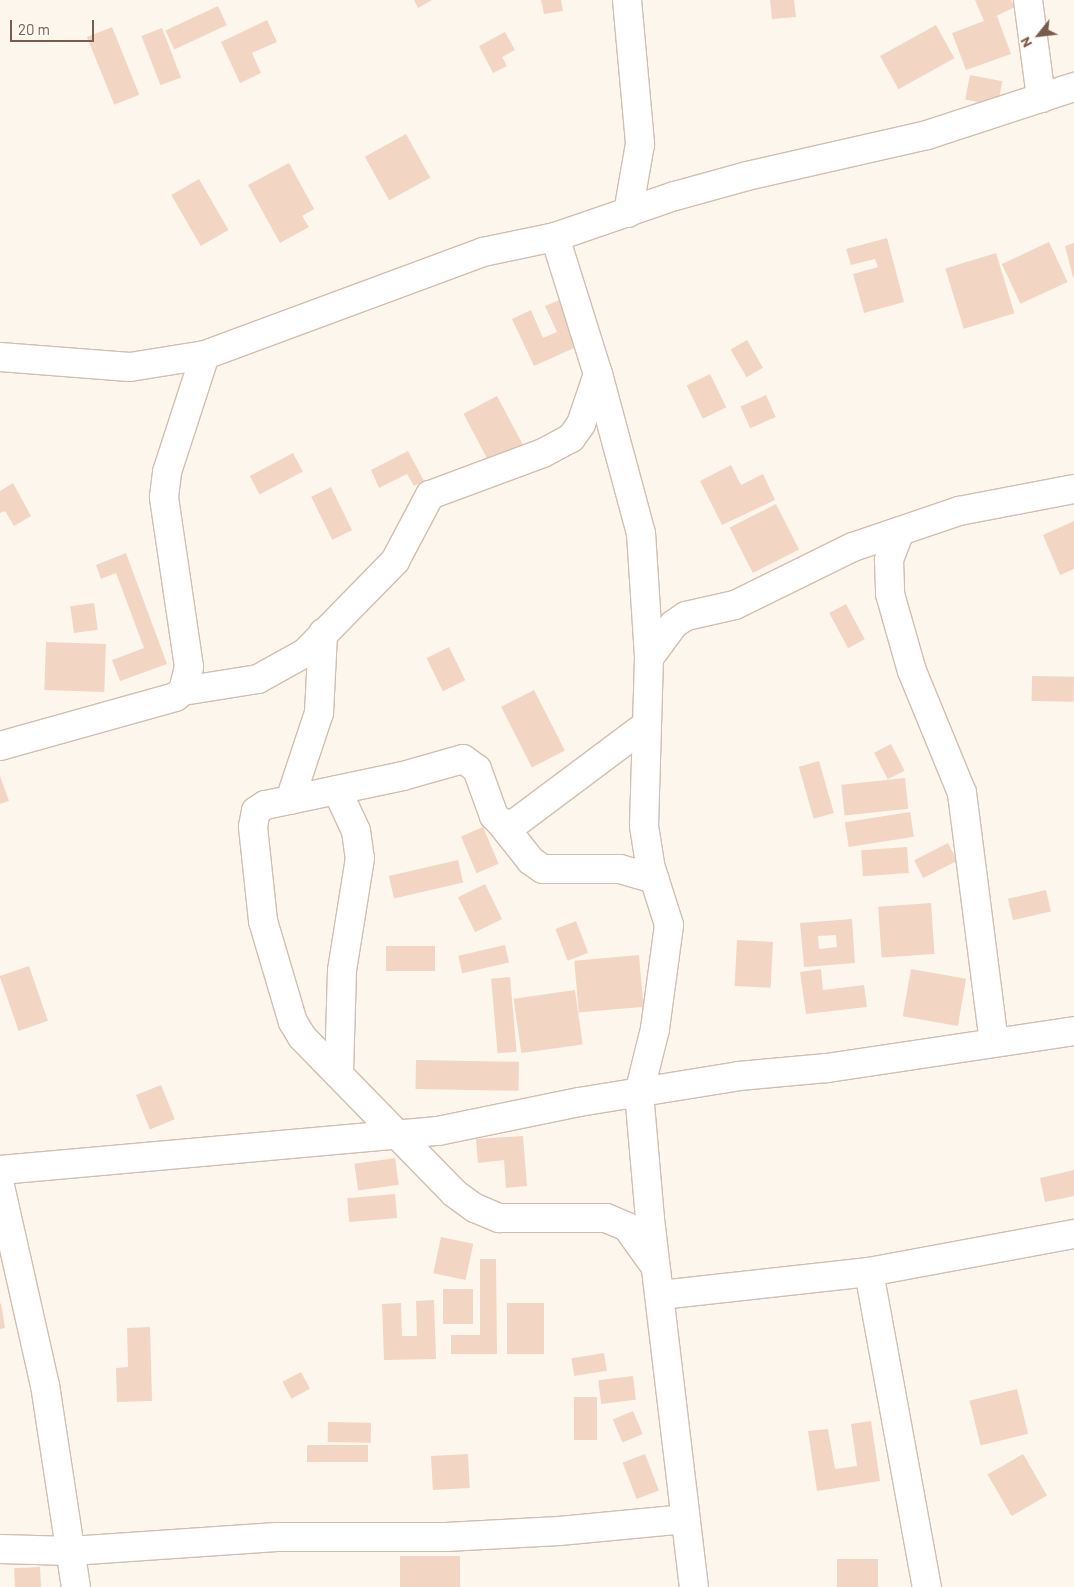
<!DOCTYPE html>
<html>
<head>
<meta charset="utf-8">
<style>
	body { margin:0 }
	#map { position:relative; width:1074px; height:1587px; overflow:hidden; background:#fdf6ec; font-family:Barlow,sans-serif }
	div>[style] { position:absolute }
	.building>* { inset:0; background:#f3d5c3; transform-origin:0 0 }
	.roads { filter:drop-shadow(1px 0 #d1beb0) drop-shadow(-1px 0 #d1beb0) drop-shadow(0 1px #d1beb0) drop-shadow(0 -1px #d1beb0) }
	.minor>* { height:28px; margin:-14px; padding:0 14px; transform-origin:14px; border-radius:14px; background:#fff }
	span { translate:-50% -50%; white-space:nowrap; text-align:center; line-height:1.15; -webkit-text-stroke:4.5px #fffaf3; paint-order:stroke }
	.north { position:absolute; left:1014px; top:10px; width:50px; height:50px; -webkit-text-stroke:4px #fffaf3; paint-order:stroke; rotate:241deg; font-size:14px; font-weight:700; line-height:20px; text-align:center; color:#7a5c4d }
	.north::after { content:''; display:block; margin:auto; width:18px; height:22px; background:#7a5c4d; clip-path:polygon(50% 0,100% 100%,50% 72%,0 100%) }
	.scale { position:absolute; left:10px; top:20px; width:84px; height:22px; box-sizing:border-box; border:2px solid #7a5c4d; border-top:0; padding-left:6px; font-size:15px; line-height:18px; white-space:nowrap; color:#7a5c4d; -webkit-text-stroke:4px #fffaf3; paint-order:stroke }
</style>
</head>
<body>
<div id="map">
	<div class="building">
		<i style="clip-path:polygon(414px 0,432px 0,418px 8px)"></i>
		<i style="clip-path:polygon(541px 0,561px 0,563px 11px,544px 14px)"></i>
		<i style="clip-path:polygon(770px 0,794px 0,796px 17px,772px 19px)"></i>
		<i style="clip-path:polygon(975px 0,1011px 0,1015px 7px,990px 19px,997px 16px,1011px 54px,966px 70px,952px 33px,984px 21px)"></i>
		<i style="left:218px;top:6px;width:21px;height:58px;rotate:65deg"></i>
		<i style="clip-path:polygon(267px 20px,277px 42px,252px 53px,261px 73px,240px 83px,221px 42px)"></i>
		<i style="left:936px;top:25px;width:38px;height:64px;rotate:61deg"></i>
		<i style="left:112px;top:27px;width:73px;height:27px;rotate:68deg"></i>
		<i style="left:162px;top:28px;width:53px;height:22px;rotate:69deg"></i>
		<i style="clip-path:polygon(505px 32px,515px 50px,502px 57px,507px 66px,493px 73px,479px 46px)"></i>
		<i style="left:970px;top:75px;width:33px;height:25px;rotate:11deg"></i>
		<i style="left:406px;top:134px;width:50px;height:47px;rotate:61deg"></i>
		<i style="clip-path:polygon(289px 163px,314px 209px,302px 216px,309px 227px,280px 243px,248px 185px)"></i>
		<i style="left:199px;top:179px;width:59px;height:32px;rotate:60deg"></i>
		<i style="clip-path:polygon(887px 238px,904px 302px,864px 313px,853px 274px,878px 267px,875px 259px,851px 265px,846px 249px)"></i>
		<i style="left:1049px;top:242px;width:44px;height:52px;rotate:65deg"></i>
		<i style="clip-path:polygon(1074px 243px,1074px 277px,1073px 277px,1065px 246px)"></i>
		<i style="left:996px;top:253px;width:63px;height:53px;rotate:73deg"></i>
		<i style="clip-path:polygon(562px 299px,583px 344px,534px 366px,512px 319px,531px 310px,543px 338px,557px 332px,545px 306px)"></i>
		<i style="left:747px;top:340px;width:32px;height:19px;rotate:60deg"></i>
		<i style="left:710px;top:374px;width:37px;height:26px;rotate:64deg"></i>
		<i style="left:766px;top:395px;width:24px;height:28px;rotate:66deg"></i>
		<i style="left:497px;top:396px;width:55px;height:38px;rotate:62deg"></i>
		<i style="clip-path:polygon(408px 451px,424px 481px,414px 486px,407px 474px,379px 488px,371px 470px)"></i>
		<i style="left:293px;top:453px;width:21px;height:49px;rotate:62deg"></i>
		<i style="clip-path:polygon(731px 465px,741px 485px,763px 474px,775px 500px,722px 525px,700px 481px)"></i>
		<i style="clip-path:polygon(13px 483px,31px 516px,14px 526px,5px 511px,0 513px,0 491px)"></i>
		<i style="left:331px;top:487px;width:48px;height:22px;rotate:64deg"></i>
		<i style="left:776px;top:504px;width:51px;height:52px;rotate:63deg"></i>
		<i style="clip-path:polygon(1074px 521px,1074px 569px,1060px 575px,1043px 535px)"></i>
		<i style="clip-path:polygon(126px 553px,167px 664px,120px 681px,112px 660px,144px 648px,116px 573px,101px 579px,96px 565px)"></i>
		<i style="left:94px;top:603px;width:27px;height:24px;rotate:82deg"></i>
		<i style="left:846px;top:604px;width:40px;height:19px;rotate:62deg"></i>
		<i style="left:46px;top:642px;width:60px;height:48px;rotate:2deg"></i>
		<i style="left:449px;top:647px;width:37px;height:25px;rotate:64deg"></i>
		<i style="left:1032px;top:676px;width:42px;height:25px;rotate:1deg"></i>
		<i style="left:534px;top:690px;width:68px;height:37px;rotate:63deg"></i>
		<i style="left:891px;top:744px;width:30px;height:19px;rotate:63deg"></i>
		<i style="left:819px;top:761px;width:54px;height:21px;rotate:74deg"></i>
		<i style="clip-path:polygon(0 776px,9px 801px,0 804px)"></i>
		<i style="left:905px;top:778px;width:31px;height:64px;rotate:84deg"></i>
		<i style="left:910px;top:812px;width:25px;height:66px;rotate:81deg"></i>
		<i style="left:483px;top:827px;width:40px;height:24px;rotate:67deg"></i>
		<i style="left:948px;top:843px;width:20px;height:38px;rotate:63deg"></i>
		<i style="left:907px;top:847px;width:26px;height:46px;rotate:86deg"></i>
		<i style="left:458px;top:860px;width:23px;height:71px;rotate:77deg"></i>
		<i style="left:485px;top:884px;width:39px;height:30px;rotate:64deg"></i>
		<i style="left:1046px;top:890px;width:22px;height:39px;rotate:77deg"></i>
		<i style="left:931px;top:903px;width:51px;height:53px;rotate:86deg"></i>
		<i style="clip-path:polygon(evenodd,852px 919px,855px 963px,804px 967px,800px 923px,852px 919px,836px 935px,837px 947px,819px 949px,818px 936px,836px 935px)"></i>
		<i style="left:576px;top:921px;width:34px;height:22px;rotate:69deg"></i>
		<i style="left:737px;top:940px;width:36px;height:46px;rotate:3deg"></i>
		<i style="left:505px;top:945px;width:18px;height:48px;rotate:77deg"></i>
		<i style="left:435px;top:946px;width:25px;height:49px;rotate:90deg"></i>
		<i style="left:639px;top:955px;width:52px;height:65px;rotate:85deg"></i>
		<i style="left:29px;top:966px;width:58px;height:31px;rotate:71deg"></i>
		<i style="clip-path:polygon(821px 969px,823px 990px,864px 985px,867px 1007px,806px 1014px,800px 972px)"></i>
		<i style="left:911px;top:969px;width:56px;height:48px;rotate:10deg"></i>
		<i style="left:510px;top:977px;width:75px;height:19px;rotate:85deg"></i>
		<i style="left:575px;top:990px;width:55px;height:62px;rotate:82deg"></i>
		<i style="left:416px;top:1060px;width:103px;height:29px;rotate:1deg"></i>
		<i style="left:161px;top:1085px;width:37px;height:27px;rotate:68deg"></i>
		<i style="clip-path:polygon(523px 1136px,527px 1186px,506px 1188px,504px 1160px,478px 1163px,476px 1139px)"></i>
		<i style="left:395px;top:1158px;width:27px;height:41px;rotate:82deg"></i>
		<i style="clip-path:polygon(1074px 1170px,1074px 1196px,1045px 1202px,1040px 1178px)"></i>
		<i style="left:395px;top:1194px;width:24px;height:48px;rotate:85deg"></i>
		<i style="left:441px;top:1237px;width:33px;height:37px;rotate:12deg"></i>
		<i style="clip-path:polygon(480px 1259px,496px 1259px,497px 1354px,451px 1354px,451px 1335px,480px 1335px)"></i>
		<i style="left:443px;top:1289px;width:30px;height:35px"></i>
		<i style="clip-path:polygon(434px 1300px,436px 1359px,384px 1360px,382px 1304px,401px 1303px,402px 1336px,417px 1336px,416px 1301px)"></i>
		<i style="clip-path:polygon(1px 1303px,5px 1328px,0 1329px,0 1304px)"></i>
		<i style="left:507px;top:1303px;width:37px;height:51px"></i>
		<i style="clip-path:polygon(150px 1327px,152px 1401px,117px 1402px,116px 1368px,128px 1367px,127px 1328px)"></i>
		<i style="left:604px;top:1353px;width:18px;height:33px;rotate:81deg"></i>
		<i style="left:301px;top:1372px;width:19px;height:21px;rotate:62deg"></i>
		<i style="left:633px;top:1376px;width:24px;height:35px;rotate:83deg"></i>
		<i style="left:1017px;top:1389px;width:46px;height:49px;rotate:76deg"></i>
		<i style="left:574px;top:1397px;width:23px;height:43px"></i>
		<i style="left:633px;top:1411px;width:25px;height:22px;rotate:67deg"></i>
		<i style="clip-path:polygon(871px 1421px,880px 1481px,817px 1491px,808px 1431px,828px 1429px,835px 1469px,857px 1466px,851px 1424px)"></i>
		<i style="left:328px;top:1422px;width:43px;height:20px;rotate:1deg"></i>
		<i style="left:368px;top:1445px;width:17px;height:61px;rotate:90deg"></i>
		<i style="left:468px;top:1454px;width:34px;height:37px;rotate:87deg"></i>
		<i style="left:645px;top:1454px;width:39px;height:24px;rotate:69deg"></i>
		<i style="left:1023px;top:1454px;width:48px;height:41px;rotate:60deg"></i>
		<i style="left:400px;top:1556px;width:60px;height:31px"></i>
		<i style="left:837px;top:1559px;width:41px;height:28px"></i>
		<i style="left:40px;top:1567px;width:20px;height:26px;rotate:87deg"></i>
	</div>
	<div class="roads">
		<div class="minor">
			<i style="left:627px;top:0;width:145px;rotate:84.8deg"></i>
			<i style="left:640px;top:144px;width:70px;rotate:99.9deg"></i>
			<i style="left:1028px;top:0;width:99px;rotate:82.4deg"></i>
			<i style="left:555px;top:237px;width:144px;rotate:72.6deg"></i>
			<i style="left:598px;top:374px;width:165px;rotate:74.9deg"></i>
			<i style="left:641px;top:533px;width:125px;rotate:86.3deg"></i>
			<i style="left:649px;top:658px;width:168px;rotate:91.7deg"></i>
			<i style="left:644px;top:826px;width:39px;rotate:81deg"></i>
			<i style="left:650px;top:865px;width:63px;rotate:72.4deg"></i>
			<i style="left:669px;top:925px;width:105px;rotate:97.7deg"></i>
			<i style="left:655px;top:1029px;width:66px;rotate:104deg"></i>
			<i style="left:639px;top:1093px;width:126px;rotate:85deg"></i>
			<i style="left:650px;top:1219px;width:371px;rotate:83.2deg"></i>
			<i style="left:0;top:357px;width:130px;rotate:4.4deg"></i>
			<i style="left:130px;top:367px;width:76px;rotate:-9.1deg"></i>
			<i style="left:205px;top:355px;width:296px;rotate:-20.3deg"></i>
			<i style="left:483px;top:252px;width:74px;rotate:-11.8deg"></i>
			<i style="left:555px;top:237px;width:127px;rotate:-18.9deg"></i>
			<i style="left:675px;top:196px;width:75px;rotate:-15.5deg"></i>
			<i style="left:747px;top:176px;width:185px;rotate:-12.8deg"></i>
			<i style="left:927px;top:135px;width:155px;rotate:-18.1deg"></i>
			<i style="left:900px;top:531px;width:31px;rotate:111deg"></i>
			<i style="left:889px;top:560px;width:34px;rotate:88deg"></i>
			<i style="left:890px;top:594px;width:80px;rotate:74.1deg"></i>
			<i style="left:912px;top:671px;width:132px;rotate:67.7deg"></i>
			<i style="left:962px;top:793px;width:251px;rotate:82.7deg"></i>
			<i style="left:649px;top:658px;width:42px;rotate:-53.7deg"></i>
			<i style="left:674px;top:624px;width:14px;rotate:-34deg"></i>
			<i style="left:686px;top:616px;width:50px;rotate:-12.7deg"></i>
			<i style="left:735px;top:605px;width:131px;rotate:-26.2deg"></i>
			<i style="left:853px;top:547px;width:112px;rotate:-18.8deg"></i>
			<i style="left:959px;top:511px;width:117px;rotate:-10.8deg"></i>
			<i style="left:183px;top:691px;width:76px;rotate:-9.1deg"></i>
			<i style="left:258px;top:679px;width:54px;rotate:-29deg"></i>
			<i style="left:305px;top:653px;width:129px;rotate:-45.6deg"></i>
			<i style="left:395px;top:561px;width:75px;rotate:-62.1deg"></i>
			<i style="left:430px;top:495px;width:121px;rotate:-20.4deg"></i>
			<i style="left:543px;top:453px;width:32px;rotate:-28deg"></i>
			<i style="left:571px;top:438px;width:17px;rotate:-54deg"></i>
			<i style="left:581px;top:424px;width:53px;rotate:-71.2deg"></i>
			<i style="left:645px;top:726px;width:164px;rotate:143.2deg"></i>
			<i style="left:514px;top:824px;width:13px;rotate:-176deg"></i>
			<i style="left:501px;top:823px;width:10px;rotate:-135deg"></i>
			<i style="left:494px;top:816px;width:50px;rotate:-109.9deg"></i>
			<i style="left:477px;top:769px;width:17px;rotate:-144deg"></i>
			<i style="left:463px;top:759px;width:62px;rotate:164.2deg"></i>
			<i style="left:403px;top:776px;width:141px;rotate:168.1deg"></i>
			<i style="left:265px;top:805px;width:11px;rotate:146deg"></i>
			<i style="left:256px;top:811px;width:16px;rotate:101deg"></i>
			<i style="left:253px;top:827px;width:95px;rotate:83.9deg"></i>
			<i style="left:263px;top:921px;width:105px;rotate:73.5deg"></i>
			<i style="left:293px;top:1022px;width:17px;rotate:59deg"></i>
			<i style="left:302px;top:1037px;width:218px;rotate:45.7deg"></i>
			<i style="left:454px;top:1193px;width:26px;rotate:36deg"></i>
			<i style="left:475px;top:1208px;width:26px;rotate:23deg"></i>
			<i style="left:499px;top:1218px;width:107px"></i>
			<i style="left:606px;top:1218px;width:23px;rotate:23deg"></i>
			<i style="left:627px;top:1227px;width:44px;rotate:54.2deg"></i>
			<i style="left:0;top:746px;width:182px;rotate:-15.6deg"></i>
			<i style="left:175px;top:697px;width:10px;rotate:-37deg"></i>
			<i style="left:183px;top:691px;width:25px;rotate:-76deg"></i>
			<i style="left:189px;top:667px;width:172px;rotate:-98.4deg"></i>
			<i style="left:164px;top:497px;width:25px;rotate:-83deg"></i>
			<i style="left:167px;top:472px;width:123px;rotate:-72deg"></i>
			<i style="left:337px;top:790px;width:45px;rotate:65.1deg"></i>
			<i style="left:356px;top:831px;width:27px;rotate:82deg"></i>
			<i style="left:360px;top:858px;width:114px;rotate:99.1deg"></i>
			<i style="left:342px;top:971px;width:103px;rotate:91.7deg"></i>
			<i style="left:290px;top:800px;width:92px;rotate:-71.6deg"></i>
			<i style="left:319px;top:713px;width:80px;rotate:-87.1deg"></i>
			<i style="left:501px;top:823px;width:48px;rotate:51.7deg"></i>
			<i style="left:531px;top:861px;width:14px;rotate:34deg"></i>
			<i style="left:543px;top:869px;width:77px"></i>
			<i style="left:620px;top:869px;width:36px;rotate:16deg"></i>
			<i style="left:0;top:1170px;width:440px;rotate:-5.1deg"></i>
			<i style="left:438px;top:1131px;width:144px;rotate:-11.6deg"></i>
			<i style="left:579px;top:1102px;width:162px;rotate:-9.2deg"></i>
			<i style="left:739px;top:1076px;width:88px;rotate:-5.2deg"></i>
			<i style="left:827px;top:1068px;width:250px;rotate:-8.5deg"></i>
			<i style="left:0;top:1186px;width:204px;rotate:77.3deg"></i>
			<i style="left:45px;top:1385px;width:204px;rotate:81.3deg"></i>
			<i style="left:869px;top:1272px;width:320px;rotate:79.6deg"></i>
			<i style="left:661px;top:1295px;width:209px;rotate:-6.3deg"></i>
			<i style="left:869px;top:1272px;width:208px;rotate:-10.5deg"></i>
			<i style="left:0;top:1549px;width:71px;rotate:1.6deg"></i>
			<i style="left:71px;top:1551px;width:206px;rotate:-3.9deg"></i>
			<i style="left:277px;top:1537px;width:169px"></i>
			<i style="left:446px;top:1537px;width:113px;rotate:-3deg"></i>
			<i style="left:559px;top:1531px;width:127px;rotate:-5.4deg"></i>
		</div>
	</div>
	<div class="north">N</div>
	<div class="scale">20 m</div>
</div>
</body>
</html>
